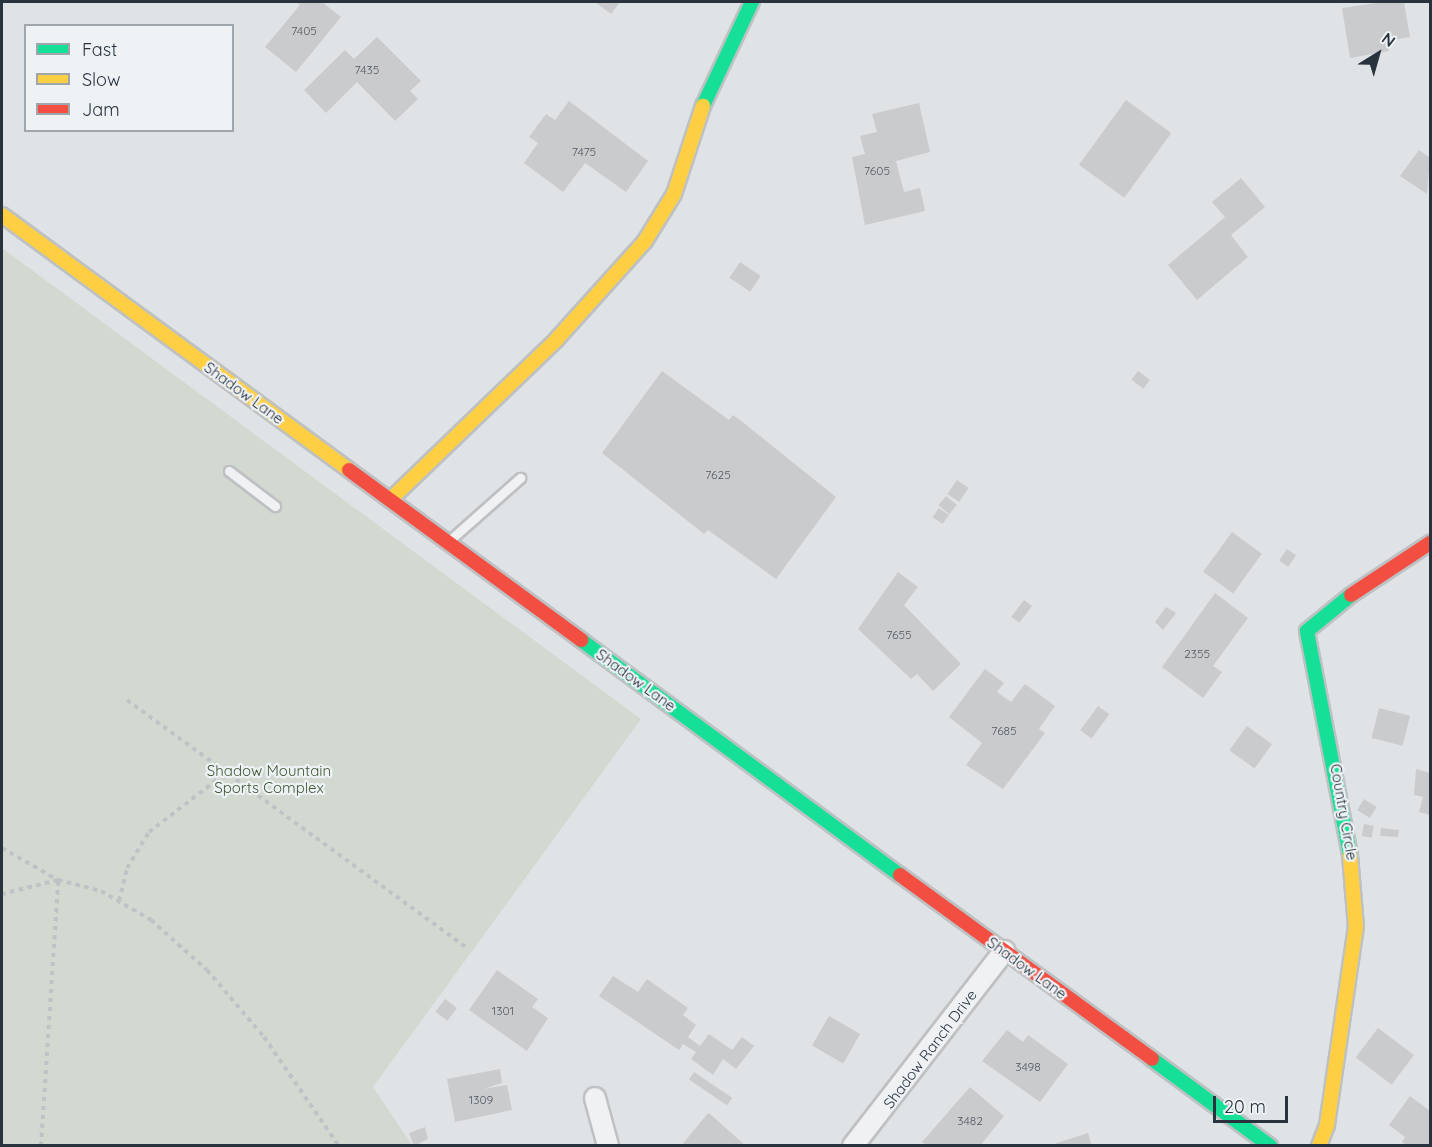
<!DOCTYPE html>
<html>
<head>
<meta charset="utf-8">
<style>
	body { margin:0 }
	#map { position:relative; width:1432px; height:1147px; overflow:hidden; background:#e0e3e5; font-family:Quicksand,sans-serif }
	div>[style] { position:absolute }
	.green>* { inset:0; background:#d2d9d1 }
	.building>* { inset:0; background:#c9cbcd; transform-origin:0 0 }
	.path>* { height:4px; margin-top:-2px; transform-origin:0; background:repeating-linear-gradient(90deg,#bfc3c6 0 4.5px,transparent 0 9px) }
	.roads { filter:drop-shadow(2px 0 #bec1c3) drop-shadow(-2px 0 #bec1c3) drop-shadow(0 2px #bec1c3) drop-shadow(0 -2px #bec1c3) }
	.lane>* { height:9px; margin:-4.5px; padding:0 4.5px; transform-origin:4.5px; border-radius:4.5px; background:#f0f1f2 }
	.street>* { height:20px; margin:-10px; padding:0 10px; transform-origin:10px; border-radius:10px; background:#f0f1f2 }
	.fast>* { height:14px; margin:-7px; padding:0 7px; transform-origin:7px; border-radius:7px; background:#16e098 }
	.slow>* { height:14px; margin:-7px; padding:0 7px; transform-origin:7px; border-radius:7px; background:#ffcf43 }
	.jam>* { height:14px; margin:-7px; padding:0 7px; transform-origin:7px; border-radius:7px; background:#f24e42 }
	span { translate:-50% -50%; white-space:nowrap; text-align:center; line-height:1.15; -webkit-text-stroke:4.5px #eef2f5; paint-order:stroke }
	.number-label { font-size:12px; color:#515a62 }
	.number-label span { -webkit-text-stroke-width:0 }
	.street-label { font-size:15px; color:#28333e }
	.park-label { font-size:15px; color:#415935 }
	.frame { position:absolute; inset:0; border:3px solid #28333e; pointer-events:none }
	.legend { position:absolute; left:24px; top:24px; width:210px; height:108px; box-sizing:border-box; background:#eef2f5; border:2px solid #9fa6ac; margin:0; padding:8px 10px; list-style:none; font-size:18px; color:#28333e }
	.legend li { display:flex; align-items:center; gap:12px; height:30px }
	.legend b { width:30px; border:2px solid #9fa6ac }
	.north { position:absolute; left:1348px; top:24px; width:60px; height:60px; -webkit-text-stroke:4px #eef2f5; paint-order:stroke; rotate:37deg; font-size:16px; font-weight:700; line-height:24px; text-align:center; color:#28333e }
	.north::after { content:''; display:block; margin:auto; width:21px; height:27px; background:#28333e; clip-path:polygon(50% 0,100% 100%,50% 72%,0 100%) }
	.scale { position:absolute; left:1213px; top:1096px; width:75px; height:27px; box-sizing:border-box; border:3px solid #28333e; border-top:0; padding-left:8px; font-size:18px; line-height:21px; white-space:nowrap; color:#28333e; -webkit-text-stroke:4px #eef2f5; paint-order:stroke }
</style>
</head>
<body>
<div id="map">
	<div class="green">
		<i style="clip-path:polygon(2px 248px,641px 719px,373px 1087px,412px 1145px,2px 1145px)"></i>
	</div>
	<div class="building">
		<i style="clip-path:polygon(296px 2px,322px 2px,341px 17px,296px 72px,265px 47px,300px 5px)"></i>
		<i style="clip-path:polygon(595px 2px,620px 2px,611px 14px)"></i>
		<i style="clip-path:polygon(1383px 2px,1404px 2px,1410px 37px,1387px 41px,1389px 51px,1350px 58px,1342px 8px)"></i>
		<i style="clip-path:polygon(377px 37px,421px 81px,410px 91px,418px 99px,395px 121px,357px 82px,326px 113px,304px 90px,345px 50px,354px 59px)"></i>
		<i style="left:1126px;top:100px;width:56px;height:80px;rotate:36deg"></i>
		<i style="clip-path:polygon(569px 101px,648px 161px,626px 192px,585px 163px,563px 192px,524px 163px,538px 143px,529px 137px,546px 114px,555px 120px)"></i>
		<i style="clip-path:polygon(919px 103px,930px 152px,896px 161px,904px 192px,920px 188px,925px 211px,865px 225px,852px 157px,865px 154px,860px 136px,877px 132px,872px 114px)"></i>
		<i style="clip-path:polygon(1419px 150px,1430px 158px,1427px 194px,1400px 176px)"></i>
		<i style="clip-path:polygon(1241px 178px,1265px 207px,1231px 235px,1248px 257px,1197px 300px,1168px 265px,1225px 217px,1212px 202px)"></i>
		<i style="left:740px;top:262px;width:25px;height:19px;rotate:34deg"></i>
		<i style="clip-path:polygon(662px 371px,729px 420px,733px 415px,740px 420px,836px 497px,776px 579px,708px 530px,704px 534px,602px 453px)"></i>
		<i style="left:1138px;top:371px;width:15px;height:11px;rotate:37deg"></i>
		<i style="left:957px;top:480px;width:14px;height:17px;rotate:34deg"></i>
		<i style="left:946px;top:496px;width:14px;height:12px;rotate:39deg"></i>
		<i style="left:939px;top:508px;width:12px;height:11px;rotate:35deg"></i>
		<i style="left:1232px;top:532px;width:37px;height:49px;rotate:36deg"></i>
		<i style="left:1287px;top:549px;width:11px;height:14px;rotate:34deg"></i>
		<i style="clip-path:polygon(898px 572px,918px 587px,904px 605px,961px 664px,933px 691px,917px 674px,911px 679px,858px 629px)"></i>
		<i style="clip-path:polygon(1215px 593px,1248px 618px,1213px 666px,1222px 672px,1203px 698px,1162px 667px)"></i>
		<i style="left:1024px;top:600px;width:10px;height:21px;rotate:37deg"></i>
		<i style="clip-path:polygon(1166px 607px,1176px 613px,1163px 630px,1155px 622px)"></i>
		<i style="clip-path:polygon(985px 669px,1004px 683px,997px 692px,1011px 702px,1025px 684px,1055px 706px,1039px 729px,1045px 733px,1003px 789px,966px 765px,982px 743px,949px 717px)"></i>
		<i style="left:1098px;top:706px;width:14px;height:30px;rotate:36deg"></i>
		<i style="left:1379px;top:708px;width:32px;height:31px;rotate:14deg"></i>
		<i style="left:1247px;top:726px;width:31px;height:30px;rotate:36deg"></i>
		<i style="clip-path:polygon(1416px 769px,1430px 773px,1430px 815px,1419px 812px,1423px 797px,1414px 795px)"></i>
		<i style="left:1364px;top:799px;width:15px;height:13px;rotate:32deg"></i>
		<i style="left:1364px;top:824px;width:10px;height:12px;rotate:11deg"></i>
		<i style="clip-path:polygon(1381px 828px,1399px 830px,1398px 837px,1380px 836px)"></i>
		<i style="clip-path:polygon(497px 970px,538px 999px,532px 1007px,548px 1018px,527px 1051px,469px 1010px)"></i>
		<i style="clip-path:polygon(613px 976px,638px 992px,647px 979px,688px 1008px,683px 1015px,696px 1025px,688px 1037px,700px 1046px,709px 1034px,732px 1050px,742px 1037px,754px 1046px,736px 1069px,723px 1059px,713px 1075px,691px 1059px,696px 1052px,683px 1044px,679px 1050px,599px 996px)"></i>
		<i style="left:445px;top:999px;width:15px;height:16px;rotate:37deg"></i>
		<i style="left:829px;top:1016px;width:36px;height:34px;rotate:30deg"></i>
		<i style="left:1378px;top:1028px;width:45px;height:37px;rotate:37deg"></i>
		<i style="clip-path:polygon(1007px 1030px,1023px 1042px,1028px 1035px,1068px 1064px,1040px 1102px,982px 1061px)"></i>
		<i style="clip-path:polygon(500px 1069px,502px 1083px,484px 1089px,507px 1085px,512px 1110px,455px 1122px,447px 1079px)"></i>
		<i style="left:694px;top:1072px;width:46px;height:9px;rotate:34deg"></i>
		<i style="clip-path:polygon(970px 1087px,1004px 1116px,980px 1146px,926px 1146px,922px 1142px)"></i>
		<i style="clip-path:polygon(1410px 1096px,1430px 1111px,1430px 1146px,1407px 1146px,1402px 1142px,1405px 1137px,1389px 1125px)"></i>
		<i style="clip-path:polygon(708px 1113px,710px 1114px,746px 1146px,681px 1146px)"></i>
		<i style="clip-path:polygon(425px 1127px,428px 1139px,414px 1146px,409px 1133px)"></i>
		<i style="clip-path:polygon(1088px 1133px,1092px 1146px,1051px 1146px,1051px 1145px)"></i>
	</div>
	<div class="path">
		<i style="left:127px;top:700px;width:419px;rotate:36.1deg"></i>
		<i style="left:2px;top:848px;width:64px;rotate:29.7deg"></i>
		<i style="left:58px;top:880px;width:58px;rotate:166deg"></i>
		<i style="left:119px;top:901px;width:34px;rotate:-76deg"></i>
		<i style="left:127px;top:868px;width:42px;rotate:-58.6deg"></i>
		<i style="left:149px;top:832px;width:97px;rotate:-37.5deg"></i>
		<i style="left:41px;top:1146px;width:267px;rotate:-86.3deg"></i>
		<i style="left:58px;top:880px;width:44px;rotate:14.3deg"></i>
		<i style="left:101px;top:891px;width:58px;rotate:30.1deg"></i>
		<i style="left:151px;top:920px;width:75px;rotate:41.8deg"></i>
		<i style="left:207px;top:970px;width:88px;rotate:49.6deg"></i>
		<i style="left:264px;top:1037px;width:132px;rotate:55.5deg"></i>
	</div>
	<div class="roads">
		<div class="lane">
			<i style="left:229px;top:471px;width:58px;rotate:37.3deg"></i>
			<i style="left:450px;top:540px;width:94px;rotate:-41.5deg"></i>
		</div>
		<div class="street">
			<i style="left:595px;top:1098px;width:50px;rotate:74.8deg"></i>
			<i style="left:853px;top:1146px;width:247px;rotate:-52.2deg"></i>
		</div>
		<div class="fast">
			<i style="left:703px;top:106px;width:115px;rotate:-64.8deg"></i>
			<i style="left:581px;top:640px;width:396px;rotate:36.4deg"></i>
			<i style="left:1350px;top:855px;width:228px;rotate:-100.9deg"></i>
			<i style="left:1307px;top:631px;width:57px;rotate:-39.3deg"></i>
			<i style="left:1152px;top:1059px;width:147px;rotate:36.4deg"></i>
		</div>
		<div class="slow">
			<i style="left:2px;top:215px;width:431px;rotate:36.3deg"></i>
			<i style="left:390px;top:500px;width:231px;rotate:-43.9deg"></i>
			<i style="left:556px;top:340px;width:133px;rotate:-48deg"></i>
			<i style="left:645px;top:241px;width:55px;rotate:-58.3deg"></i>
			<i style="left:674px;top:194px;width:93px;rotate:-71.8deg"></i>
			<i style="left:1319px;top:1146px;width:22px;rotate:-69deg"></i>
			<i style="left:1327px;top:1125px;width:200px;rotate:-81.7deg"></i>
			<i style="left:1356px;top:927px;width:72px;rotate:-94.8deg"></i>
		</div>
		<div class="jam">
			<i style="left:349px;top:470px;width:288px;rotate:36.2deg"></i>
			<i style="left:1351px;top:595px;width:95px;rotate:-33.4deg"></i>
			<i style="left:900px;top:875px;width:312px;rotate:36.1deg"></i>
		</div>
	</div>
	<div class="number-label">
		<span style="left:304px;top:31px">7405</span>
		<span style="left:367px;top:70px">7435</span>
		<span style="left:584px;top:152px">7475</span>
		<span style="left:877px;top:171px">7605</span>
		<span style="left:718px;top:475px">7625</span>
		<span style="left:899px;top:635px">7655</span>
		<span style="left:1197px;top:654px">2355</span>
		<span style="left:1004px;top:731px">7685</span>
		<span style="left:503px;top:1011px">1301</span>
		<span style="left:1028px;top:1067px">3498</span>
		<span style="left:481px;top:1100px">1309</span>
		<span style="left:970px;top:1121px">3482</span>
	</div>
	<div class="street-label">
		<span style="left:244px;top:393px;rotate:36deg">Shadow Lane</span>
		<span style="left:636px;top:680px;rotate:36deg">Shadow Lane</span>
		<span style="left:1344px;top:812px;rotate:80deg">Country Circle</span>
		<span style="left:1027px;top:968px;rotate:36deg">Shadow Lane</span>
		<span style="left:930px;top:1049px;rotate:-53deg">Shadow Ranch Drive</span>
	</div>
	<div class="park-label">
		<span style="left:269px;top:779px">Shadow Mountain<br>Sports Complex</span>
	</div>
	<div class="frame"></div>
	<ul class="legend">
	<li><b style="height:8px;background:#16e098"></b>Fast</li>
	<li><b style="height:8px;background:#ffcf43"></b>Slow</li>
	<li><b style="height:8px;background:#f24e42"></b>Jam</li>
	</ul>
	<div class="north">N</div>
	<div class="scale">20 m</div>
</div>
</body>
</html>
